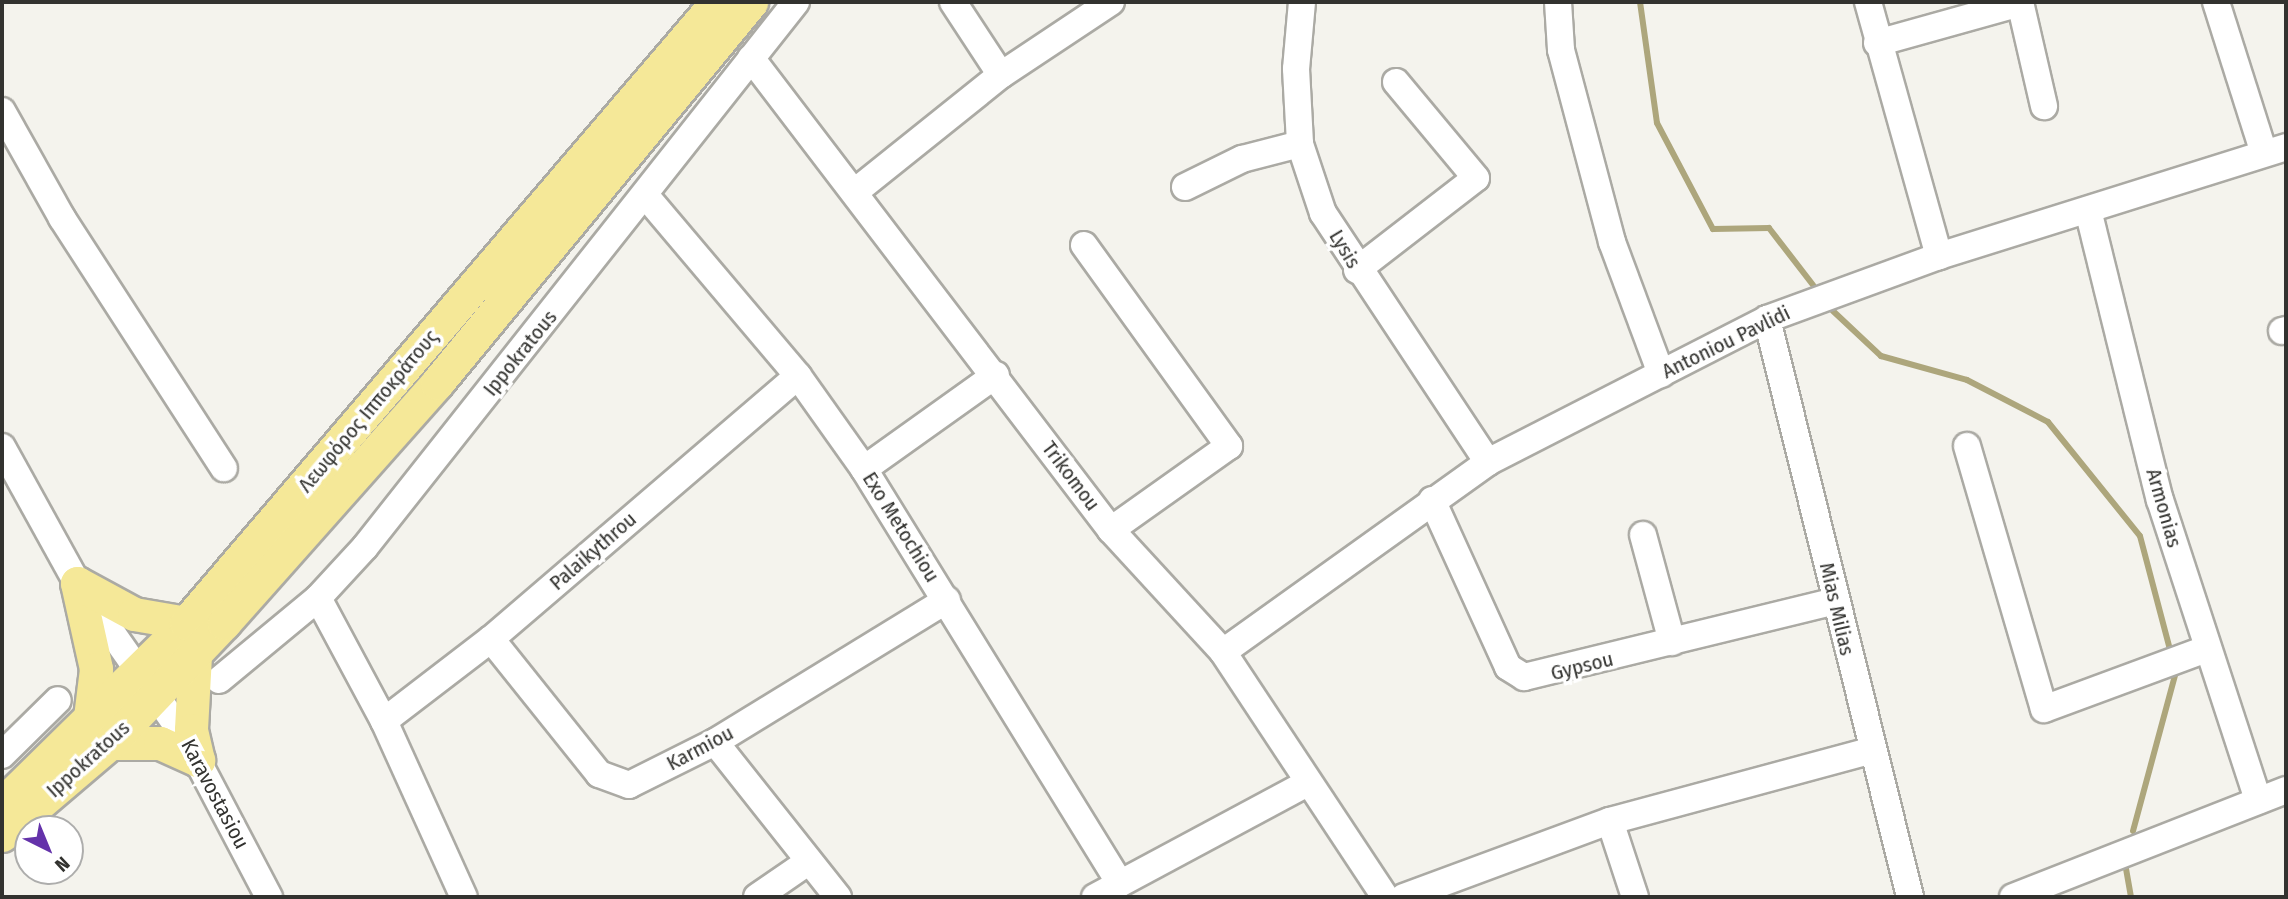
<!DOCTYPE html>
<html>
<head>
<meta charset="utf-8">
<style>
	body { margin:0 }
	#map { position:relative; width:2288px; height:899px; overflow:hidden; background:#f4f3ed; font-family:"Fira Sans Condensed",sans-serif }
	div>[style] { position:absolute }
	.stream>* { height:6px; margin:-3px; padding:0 3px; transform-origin:3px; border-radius:3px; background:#ada67c }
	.roads { filter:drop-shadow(2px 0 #abaaa4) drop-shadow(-2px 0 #abaaa4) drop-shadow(0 2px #abaaa4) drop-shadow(0 -2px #abaaa4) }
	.minor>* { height:26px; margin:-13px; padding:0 13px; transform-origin:13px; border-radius:13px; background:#fff }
	.major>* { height:33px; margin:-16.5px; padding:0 16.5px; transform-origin:16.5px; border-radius:16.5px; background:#f5e898 }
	span { translate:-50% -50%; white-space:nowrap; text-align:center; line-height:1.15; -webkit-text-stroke:7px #fff; paint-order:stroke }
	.street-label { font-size:21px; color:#32322f }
	.frame { position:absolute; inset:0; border:4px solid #32322f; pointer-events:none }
	.north { position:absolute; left:14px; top:815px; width:70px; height:70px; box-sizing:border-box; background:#fff; border:2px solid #adadac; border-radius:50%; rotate:137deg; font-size:19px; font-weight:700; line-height:28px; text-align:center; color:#32322f }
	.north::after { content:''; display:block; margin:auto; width:24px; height:32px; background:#6432aa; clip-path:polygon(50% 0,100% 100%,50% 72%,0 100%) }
</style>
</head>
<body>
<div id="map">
	<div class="stream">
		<i style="left:1640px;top:2px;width:122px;rotate:82deg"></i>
		<i style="left:1657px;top:123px;width:120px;rotate:62.2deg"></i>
		<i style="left:1713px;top:229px;width:56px;rotate:-1deg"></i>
		<i style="left:1769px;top:228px;width:72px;rotate:52.3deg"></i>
		<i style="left:1833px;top:311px;width:66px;rotate:43.2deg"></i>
		<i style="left:1881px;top:356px;width:89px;rotate:15.6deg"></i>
		<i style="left:1967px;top:380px;width:91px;rotate:27.4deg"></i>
		<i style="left:2048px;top:422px;width:146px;rotate:51.1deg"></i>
		<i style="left:2140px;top:536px;width:114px;rotate:75.2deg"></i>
		<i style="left:2133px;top:831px;width:165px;rotate:-74.9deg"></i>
		<i style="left:2125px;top:863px;width:35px;rotate:80deg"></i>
	</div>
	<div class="roads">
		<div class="minor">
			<i style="left:953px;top:2px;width:87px;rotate:56.7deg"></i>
			<i style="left:1302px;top:2px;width:67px;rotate:95.1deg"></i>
			<i style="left:1296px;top:69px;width:75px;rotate:86.9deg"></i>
			<i style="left:1300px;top:144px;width:73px;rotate:71.6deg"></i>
			<i style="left:1323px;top:213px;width:299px;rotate:56.5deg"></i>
			<i style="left:1558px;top:2px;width:48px;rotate:86.4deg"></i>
			<i style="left:1561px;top:50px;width:199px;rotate:75.1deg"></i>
			<i style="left:1612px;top:242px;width:141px;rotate:69.6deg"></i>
			<i style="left:1868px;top:2px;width:264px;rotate:74.4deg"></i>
			<i style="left:2020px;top:2px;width:107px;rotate:77deg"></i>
			<i style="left:2216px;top:2px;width:158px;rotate:72.4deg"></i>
			<i style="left:1877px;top:43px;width:148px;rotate:-15.6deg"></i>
			<i style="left:751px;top:58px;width:594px;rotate:52.67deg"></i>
			<i style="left:1111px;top:530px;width:166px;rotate:47.4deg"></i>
			<i style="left:1223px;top:652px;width:294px;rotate:56.5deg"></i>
			<i style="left:2px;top:111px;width:123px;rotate:60.7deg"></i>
			<i style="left:62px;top:218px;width:298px;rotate:57.1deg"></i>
			<i style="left:1185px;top:187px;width:64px;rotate:-26.2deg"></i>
			<i style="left:1242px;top:159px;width:60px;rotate:-14.5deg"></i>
			<i style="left:856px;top:191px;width:186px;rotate:-38.7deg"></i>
			<i style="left:1001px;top:75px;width:132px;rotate:-33.6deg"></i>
			<i style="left:646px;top:196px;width:236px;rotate:49.8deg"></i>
			<i style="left:798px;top:376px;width:114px;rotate:54.6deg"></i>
			<i style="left:864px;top:469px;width:487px;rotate:58.3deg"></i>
			<i style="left:2088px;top:210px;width:299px;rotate:76.1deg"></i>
			<i style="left:2160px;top:500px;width:316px;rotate:71.9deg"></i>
			<i style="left:1084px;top:245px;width:248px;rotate:54.2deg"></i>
			<i style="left:1229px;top:446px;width:145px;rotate:144.6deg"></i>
			<i style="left:1357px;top:270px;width:150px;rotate:-37.7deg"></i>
			<i style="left:1476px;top:178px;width:125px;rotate:-129.8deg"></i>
			<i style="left:1767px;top:319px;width:595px;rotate:76.1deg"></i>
			<i style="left:2282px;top:331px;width:4px;rotate:-14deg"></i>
			<i style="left:1967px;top:446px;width:274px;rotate:73.7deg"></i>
			<i style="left:2044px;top:709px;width:173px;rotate:-20.3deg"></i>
			<i style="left:2px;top:447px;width:155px;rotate:61.1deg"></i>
			<i style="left:77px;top:583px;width:188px;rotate:55deg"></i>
			<i style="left:185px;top:737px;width:181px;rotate:62.3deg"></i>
			<i style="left:864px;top:469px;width:162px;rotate:-35.5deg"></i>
			<i style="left:1432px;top:500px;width:183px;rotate:65.5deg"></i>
			<i style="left:1508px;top:667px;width:19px;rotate:32deg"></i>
			<i style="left:1524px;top:677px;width:320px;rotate:-13.7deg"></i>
			<i style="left:1643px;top:535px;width:111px;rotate:74.8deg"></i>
			<i style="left:318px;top:598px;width:140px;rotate:61.8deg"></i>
			<i style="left:384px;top:721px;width:193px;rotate:65.6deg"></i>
			<i style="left:491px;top:639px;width:173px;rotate:51.3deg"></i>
			<i style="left:599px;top:774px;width:32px;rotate:20deg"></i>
			<i style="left:629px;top:785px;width:96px;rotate:-26.6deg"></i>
			<i style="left:715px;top:742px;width:272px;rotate:-31.5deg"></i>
			<i style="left:1223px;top:652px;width:326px;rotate:-35.6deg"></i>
			<i style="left:1488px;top:462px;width:314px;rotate:-27.1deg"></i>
			<i style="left:1767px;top:319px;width:183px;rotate:-20.1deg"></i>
			<i style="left:1939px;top:256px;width:364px;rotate:-17.4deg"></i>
			<i style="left:219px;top:680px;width:129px;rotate:-39.6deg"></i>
			<i style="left:318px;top:598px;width:69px;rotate:-47.3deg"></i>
			<i style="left:365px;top:547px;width:695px;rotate:-51.66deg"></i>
			<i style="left:384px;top:721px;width:135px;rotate:-37.5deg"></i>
			<i style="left:491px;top:639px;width:404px;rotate:-40.6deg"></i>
			<i style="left:715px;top:742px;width:198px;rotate:51.6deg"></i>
			<i style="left:2px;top:755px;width:78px;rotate:-44.5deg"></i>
			<i style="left:1610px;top:821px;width:80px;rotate:71.8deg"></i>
			<i style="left:757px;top:897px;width:62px;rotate:-34.5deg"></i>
			<i style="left:1095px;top:897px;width:239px;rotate:-28.2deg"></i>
			<i style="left:1404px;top:897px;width:220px;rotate:-20.3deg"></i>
			<i style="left:1610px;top:821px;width:269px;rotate:-15.1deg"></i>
			<i style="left:2013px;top:897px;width:293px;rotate:-21.4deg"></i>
		</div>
		<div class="major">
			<i style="left:77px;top:583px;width:88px;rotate:77.5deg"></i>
			<i style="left:96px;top:669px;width:56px;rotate:97.1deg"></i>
			<i style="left:77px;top:583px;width:65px;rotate:28.5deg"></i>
			<i style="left:134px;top:614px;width:53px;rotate:9.8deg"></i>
			<i style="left:195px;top:655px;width:75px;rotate:93.1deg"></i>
			<i style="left:191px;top:730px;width:31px;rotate:77deg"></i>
			<i style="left:110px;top:743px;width:50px"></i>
			<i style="left:160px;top:743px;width:42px;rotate:24.1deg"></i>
			<i style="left:2px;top:804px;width:258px;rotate:-44.5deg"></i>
			<i style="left:186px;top:623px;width:817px;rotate:-49.47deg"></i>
			<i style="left:2px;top:835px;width:142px;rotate:-40.4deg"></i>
			<i style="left:110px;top:743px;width:166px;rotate:-46.5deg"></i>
			<i style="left:224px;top:623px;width:321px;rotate:-48.4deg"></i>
			<i style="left:437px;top:383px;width:494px;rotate:-50.5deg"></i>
		</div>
	</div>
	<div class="street-label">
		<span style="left:1345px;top:249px;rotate:59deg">Lysis</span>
		<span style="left:1726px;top:342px;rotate:-26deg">Antoniou Pavlidi</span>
		<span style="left:520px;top:353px;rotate:-51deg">Ippokratous</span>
		<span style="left:368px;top:411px;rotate:-50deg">Λεωφόρος Ιπποκράτους</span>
		<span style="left:1071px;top:476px;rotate:53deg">Trikomou</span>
		<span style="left:2164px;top:508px;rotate:74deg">Armonias</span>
		<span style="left:901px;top:527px;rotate:58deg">Exo Metochiou</span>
		<span style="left:593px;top:551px;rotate:-41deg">Palaikythrou</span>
		<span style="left:1837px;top:609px;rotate:77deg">Mias Milias</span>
		<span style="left:1582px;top:666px;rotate:-14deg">Gypsou</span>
		<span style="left:700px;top:748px;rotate:-28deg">Karmiou</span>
		<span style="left:88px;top:759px;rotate:-42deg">Ippokratous</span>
		<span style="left:215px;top:794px;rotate:62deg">Karavostasiou</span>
	</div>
	<div class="frame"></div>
	<div class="north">N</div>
</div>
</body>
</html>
